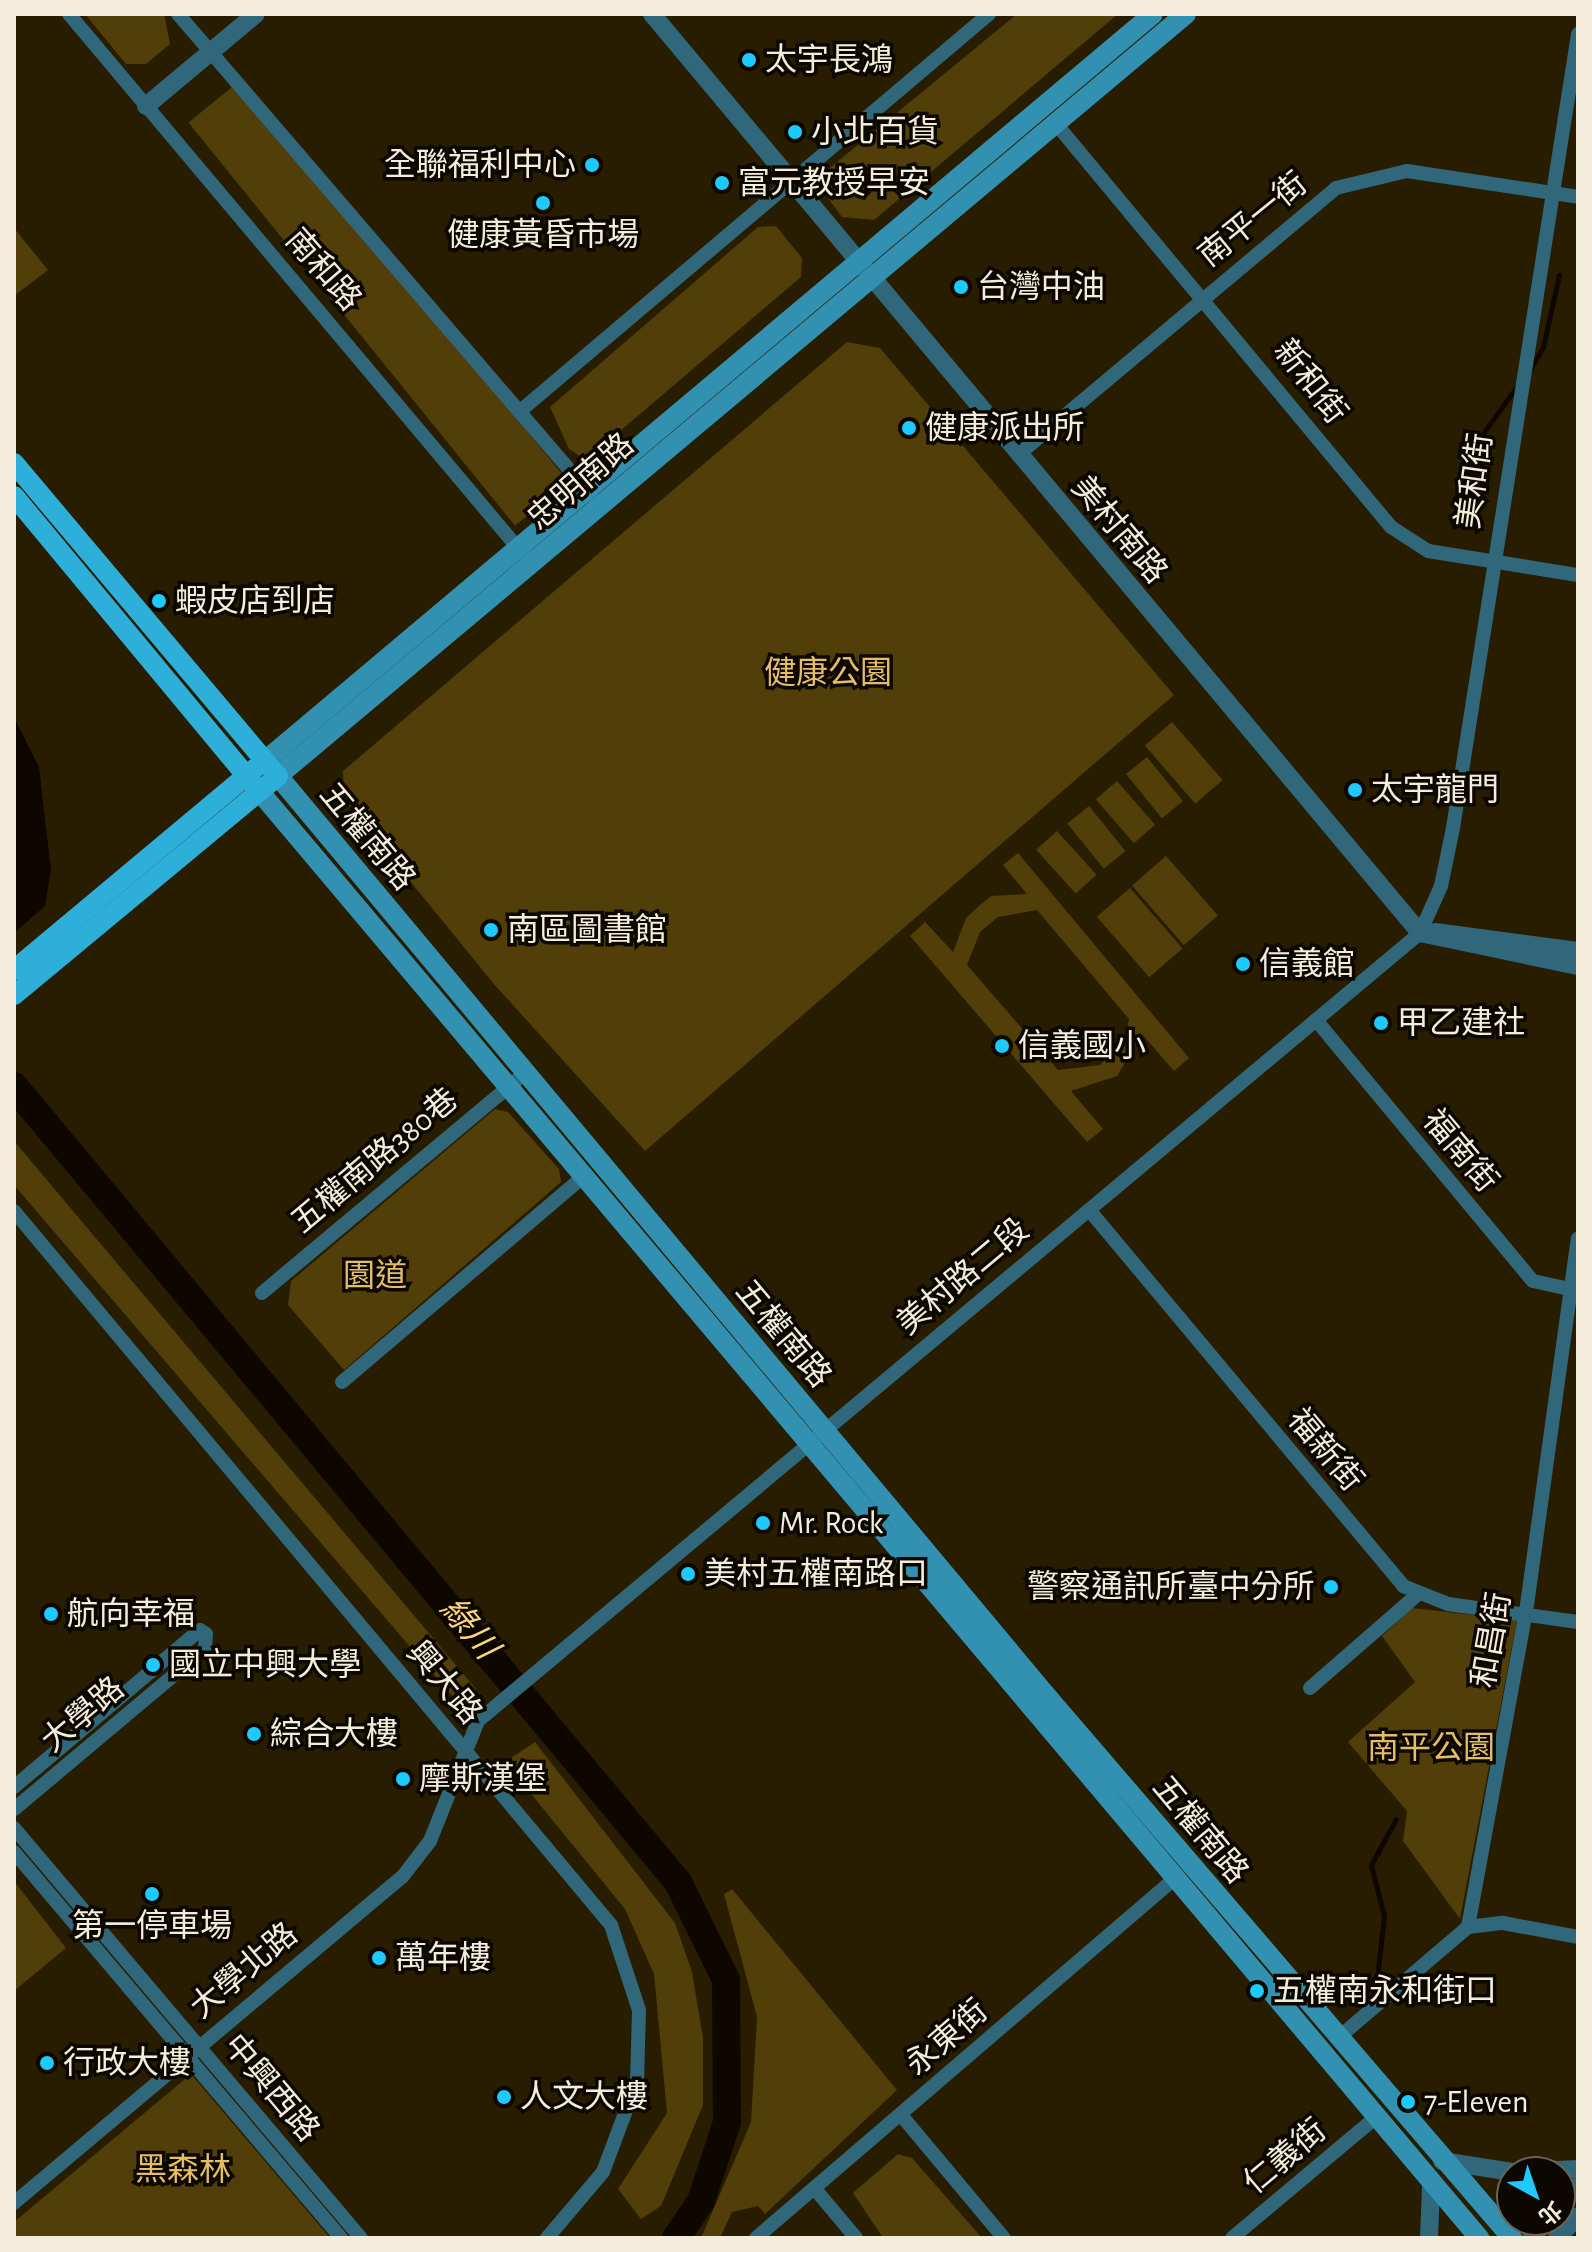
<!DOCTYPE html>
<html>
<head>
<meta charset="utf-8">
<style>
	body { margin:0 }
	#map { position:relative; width:1592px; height:2252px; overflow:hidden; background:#281d01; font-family:"Alegreya Sans","Noto Sans TC",sans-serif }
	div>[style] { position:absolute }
	.green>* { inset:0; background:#513e08; transform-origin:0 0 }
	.water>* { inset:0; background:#0e0700 }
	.stream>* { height:5px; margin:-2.5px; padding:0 2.5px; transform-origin:2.5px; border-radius:2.5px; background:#0e0700 }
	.river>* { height:28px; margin:-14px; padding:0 14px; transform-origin:14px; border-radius:14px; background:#0e0700 }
	.minor>* { height:14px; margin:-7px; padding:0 7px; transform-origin:7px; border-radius:7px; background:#31677b }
	.tertiary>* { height:18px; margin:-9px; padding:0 9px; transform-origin:9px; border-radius:9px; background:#31677b }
	.secondary>* { height:20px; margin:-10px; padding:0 10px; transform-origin:10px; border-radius:10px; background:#3290b1 }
	.primary>* { height:20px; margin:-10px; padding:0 10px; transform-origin:10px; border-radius:10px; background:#2dafda }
	.dots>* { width:22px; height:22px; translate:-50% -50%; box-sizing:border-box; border:4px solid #0c0801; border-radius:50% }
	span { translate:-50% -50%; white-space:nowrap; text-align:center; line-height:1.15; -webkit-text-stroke:7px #0c0801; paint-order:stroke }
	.poi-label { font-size:32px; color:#f4eddc }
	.left { translate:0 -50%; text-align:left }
	.right { translate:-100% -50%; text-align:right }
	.street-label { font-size:32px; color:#f4eddc }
	.park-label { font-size:32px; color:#e3be66 }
	.water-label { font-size:34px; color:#fad57c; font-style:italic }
	.frame { position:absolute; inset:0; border:16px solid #f4eddc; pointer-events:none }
	.north { position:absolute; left:1496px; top:2156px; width:80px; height:80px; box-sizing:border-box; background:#0c0801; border:2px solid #696459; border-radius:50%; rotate:140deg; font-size:22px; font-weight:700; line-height:32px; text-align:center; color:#f4eddc }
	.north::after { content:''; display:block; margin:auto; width:28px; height:36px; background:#1ec9fd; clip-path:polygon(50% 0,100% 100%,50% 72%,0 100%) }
</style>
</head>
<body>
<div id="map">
	<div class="green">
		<i style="clip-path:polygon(85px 14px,164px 14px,170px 44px,146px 64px,126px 64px)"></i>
		<i style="clip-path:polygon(1017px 14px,1118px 14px,874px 220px,842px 217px,825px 194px,826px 171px)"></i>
		<i style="left:242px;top:79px;width:519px;height:69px;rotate:51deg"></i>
		<i style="clip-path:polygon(776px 226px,802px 258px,801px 277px,586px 460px,569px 449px,550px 407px,758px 227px)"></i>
		<i style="clip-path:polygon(14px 228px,48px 270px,14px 296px)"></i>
		<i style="clip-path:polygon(847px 342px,880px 348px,1174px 695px,645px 1151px,493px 983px,344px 800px,343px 771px)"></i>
		<i style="left:1172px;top:722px;width:77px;height:36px;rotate:49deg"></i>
		<i style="left:1147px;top:757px;width:57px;height:27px;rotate:51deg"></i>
		<i style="left:1117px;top:781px;width:58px;height:28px;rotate:49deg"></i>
		<i style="left:1089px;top:806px;width:58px;height:28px;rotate:51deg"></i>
		<i style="left:1057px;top:831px;width:59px;height:28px;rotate:48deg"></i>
		<i style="clip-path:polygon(evenodd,1018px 853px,1189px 1058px,1174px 1071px,1142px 1034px,1117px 1076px,1071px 1091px,1103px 1129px,1087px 1142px,910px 936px,925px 922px,953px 952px,966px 918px,980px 905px,991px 896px,1027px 894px,1003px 865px,1018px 853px,1037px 910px,1129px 1019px,1125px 1040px,1100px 1065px,1058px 1070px,967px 965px,980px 932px,998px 917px,1037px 910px)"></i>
		<i style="left:1166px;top:856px;width:79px;height:45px;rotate:49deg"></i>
		<i style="left:1130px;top:888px;width:80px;height:44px;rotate:49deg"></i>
		<i style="clip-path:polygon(495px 1109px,508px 1112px,559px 1169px,561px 1182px,344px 1370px,288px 1305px,291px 1281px)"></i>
		<i style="clip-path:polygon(14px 1141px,476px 1689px,460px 1705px,14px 1185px)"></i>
		<i style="clip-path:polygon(1412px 1608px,1517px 1620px,1460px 1919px,1403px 1841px,1407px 1811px,1348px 1742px,1415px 1682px,1382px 1636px)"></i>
		<i style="clip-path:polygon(535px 1742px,675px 1923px,692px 1972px,703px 2038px,703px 2105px,661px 2206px,641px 2219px,618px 2189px,667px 2113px,654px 1974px,625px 1909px,505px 1762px)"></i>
		<i style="clip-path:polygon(14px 1881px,66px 1948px,14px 1991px)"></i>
		<i style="clip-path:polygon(732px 1889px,897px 2090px,765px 2214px,758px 2206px,732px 2212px,720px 2238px,701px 2238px,751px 2122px,757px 2017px,724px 1894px)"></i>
		<i style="clip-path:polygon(191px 2074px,330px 2238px,14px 2238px,14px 2222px)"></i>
		<i style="clip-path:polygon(898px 2154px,912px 2158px,982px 2238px,883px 2238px,853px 2193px)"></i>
	</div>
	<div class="water">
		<i style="clip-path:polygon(14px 717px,39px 767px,51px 870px,45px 906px,14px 933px)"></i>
	</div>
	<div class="stream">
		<i style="left:1527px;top:375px;width:32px;rotate:-60deg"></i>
		<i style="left:1543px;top:347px;width:74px;rotate:-77.5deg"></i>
		<i style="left:1454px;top:527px;width:83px;rotate:-76.1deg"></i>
		<i style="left:1474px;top:446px;width:79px;rotate:-54.3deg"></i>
		<i style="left:1378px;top:1969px;width:53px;rotate:-83.5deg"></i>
		<i style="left:1384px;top:1916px;width:53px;rotate:-104.3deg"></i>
		<i style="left:1371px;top:1865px;width:52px;rotate:-61.5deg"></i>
	</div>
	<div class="river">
		<i style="left:14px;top:1086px;width:1037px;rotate:50.17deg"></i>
		<i style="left:678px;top:1882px;width:109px;rotate:63.9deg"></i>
		<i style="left:726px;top:1980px;width:142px;rotate:89.6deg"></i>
		<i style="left:727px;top:2122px;width:83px;rotate:108.2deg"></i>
		<i style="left:701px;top:2201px;width:45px;rotate:124deg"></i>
	</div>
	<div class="minor">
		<i style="left:69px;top:14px;width:704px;rotate:49.95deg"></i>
		<i style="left:178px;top:14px;width:634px;rotate:49.35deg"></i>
		<i style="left:1057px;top:125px;width:523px;rotate:50.28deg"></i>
		<i style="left:1391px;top:527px;width:44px;rotate:33deg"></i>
		<i style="left:1428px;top:551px;width:152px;rotate:9.1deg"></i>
		<i style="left:519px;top:412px;width:616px;rotate:-40.26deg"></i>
		<i style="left:1018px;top:455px;width:415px;rotate:-40deg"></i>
		<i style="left:1336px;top:188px;width:73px;rotate:-13.5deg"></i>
		<i style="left:1407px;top:171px;width:173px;rotate:8.6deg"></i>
		<i style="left:1316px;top:1020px;width:339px;rotate:50.3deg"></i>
		<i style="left:1533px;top:1281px;width:46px;rotate:12.5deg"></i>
		<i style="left:14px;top:1211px;width:931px;rotate:50.1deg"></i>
		<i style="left:611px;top:1925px;width:89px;rotate:71.8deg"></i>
		<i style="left:639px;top:2010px;width:71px;rotate:91.6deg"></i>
		<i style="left:637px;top:2081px;width:97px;rotate:110.5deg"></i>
		<i style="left:603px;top:2172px;width:87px;rotate:130.3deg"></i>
		<i style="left:1090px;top:1211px;width:488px;rotate:50.1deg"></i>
		<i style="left:1403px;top:1586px;width:48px;rotate:21.8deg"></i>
		<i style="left:1448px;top:1604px;width:131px;rotate:7.9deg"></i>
		<i style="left:262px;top:1293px;width:343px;rotate:-39.9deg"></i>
		<i style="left:342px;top:1382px;width:318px;rotate:-40.4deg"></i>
		<i style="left:1310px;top:1688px;width:140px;rotate:-41deg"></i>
		<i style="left:14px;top:1787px;width:243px;rotate:-40.2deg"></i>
		<i style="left:200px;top:1630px;width:7px;rotate:34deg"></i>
		<i style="left:206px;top:1634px;width:15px;rotate:94deg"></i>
		<i style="left:205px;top:1649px;width:249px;rotate:140deg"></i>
		<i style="left:14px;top:1828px;width:537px;rotate:49.76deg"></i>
		<i style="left:14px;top:1852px;width:506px;rotate:49.73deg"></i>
		<i style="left:1468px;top:1927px;width:35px;rotate:-7deg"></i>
		<i style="left:1503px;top:1923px;width:76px;rotate:10.6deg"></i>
		<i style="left:1338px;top:2038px;width:171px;rotate:-40.5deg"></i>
		<i style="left:1468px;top:1927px;width:320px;rotate:-79.6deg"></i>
		<i style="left:1526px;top:1612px;width:377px;rotate:-82.1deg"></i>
		<i style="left:901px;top:2115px;width:160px;rotate:50.1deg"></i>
		<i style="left:815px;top:2189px;width:64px;rotate:50.1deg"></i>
		<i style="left:14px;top:2203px;width:508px;rotate:-40.05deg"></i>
		<i style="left:403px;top:1876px;width:44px;rotate:-52.4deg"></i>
		<i style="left:430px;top:1841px;width:129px;rotate:-68.2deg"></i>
		<i style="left:478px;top:1721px;width:1228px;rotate:-39.91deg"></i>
		<i style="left:1420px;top:933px;width:51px;rotate:-65.9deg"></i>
		<i style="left:1441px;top:886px;width:59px;rotate:-78.3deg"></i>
		<i style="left:1453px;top:828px;width:804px;rotate:-81.05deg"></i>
		<i style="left:756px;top:2238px;width:550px;rotate:-40.65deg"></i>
		<i style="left:1232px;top:2238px;width:185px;rotate:-40deg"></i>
	</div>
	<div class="tertiary">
		<i style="left:652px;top:14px;width:1198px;rotate:50.11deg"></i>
		<i style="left:146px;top:106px;width:143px;rotate:-39.9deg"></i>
		<i style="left:1435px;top:932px;width:144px;rotate:7.6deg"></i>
		<i style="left:1420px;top:933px;width:161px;rotate:11.8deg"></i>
		<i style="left:1442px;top:2161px;width:71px;rotate:8.9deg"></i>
		<i style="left:1515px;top:2172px;width:63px;rotate:-2.7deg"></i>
		<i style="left:1560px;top:2206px;width:27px;rotate:-48deg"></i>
		<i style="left:1429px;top:2238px;width:53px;rotate:-87.8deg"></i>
		<i style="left:1531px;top:2238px;width:24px;rotate:-48deg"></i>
		<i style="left:1557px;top:2238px;width:30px;rotate:-46deg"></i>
	</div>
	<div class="secondary">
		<i style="left:1186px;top:14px;width:1185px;rotate:140deg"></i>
		<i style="left:278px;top:776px;width:1196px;rotate:50.12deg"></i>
		<i style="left:1045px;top:1694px;width:717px;rotate:49.36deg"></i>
		<i style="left:265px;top:761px;width:1160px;rotate:-40.07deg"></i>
		<i style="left:259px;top:791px;width:1893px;rotate:49.86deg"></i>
	</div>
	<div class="primary">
		<i style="left:14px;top:463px;width:409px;rotate:49.9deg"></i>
		<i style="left:278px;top:776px;width:343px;rotate:140.3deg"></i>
		<i style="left:14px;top:496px;width:383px;rotate:50.3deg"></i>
		<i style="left:14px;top:970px;width:315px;rotate:-39.9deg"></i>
	</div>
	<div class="dots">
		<i style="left:749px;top:60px;background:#1ec9fd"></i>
		<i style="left:795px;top:132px;background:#1ec9fd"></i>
		<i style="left:592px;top:165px;background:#1ec9fd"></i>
		<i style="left:722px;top:183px;background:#1ec9fd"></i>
		<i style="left:543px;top:203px;background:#1ec9fd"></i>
		<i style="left:961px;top:287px;background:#1ec9fd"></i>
		<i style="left:909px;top:428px;background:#1ec9fd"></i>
		<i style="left:159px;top:601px;background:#1ec9fd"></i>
		<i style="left:1355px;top:790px;background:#1ec9fd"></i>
		<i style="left:491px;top:930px;background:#1ec9fd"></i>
		<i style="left:1243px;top:964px;background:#1ec9fd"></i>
		<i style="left:1381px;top:1023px;background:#1ec9fd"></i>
		<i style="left:1002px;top:1046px;background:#1ec9fd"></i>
		<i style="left:763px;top:1523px;background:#1ec9fd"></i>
		<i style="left:688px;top:1574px;background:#1ec9fd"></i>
		<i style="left:1331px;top:1587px;background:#1ec9fd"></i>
		<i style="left:51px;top:1614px;background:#1ec9fd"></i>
		<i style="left:153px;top:1665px;background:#1ec9fd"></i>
		<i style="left:254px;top:1734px;background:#1ec9fd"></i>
		<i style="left:403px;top:1779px;background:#1ec9fd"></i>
		<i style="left:152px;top:1894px;background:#1ec9fd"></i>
		<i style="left:379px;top:1958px;background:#1ec9fd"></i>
		<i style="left:1257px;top:1991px;background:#1ec9fd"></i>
		<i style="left:47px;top:2063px;background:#1ec9fd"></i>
		<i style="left:504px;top:2097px;background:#1ec9fd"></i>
		<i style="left:1408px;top:2102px;background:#1ec9fd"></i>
	</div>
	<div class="poi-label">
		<span class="left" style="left:765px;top:60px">太宇長鴻</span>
		<span class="left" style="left:811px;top:132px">小北百貨</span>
		<span class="right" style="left:576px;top:165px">全聯福利中心</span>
		<span class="left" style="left:738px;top:183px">富元教授早安</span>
		<span style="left:543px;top:235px">健康黃昏市場</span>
		<span class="left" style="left:977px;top:287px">台灣中油</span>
		<span class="left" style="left:925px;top:428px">健康派出所</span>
		<span class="left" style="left:175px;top:601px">蝦皮店到店</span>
		<span class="left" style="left:1371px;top:790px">太宇龍門</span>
		<span class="left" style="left:507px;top:930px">南區圖書館</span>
		<span class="left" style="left:1259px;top:964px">信義館</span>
		<span class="left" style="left:1397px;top:1023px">甲乙建社</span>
		<span class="left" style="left:1018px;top:1046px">信義國小</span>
		<span class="left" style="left:779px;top:1523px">Mr. Rock</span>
		<span class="left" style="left:704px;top:1574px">美村五權南路口</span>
		<span class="right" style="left:1315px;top:1587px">警察通訊所臺中分所</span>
		<span class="left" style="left:67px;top:1614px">航向幸福</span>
		<span class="left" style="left:169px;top:1665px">國立中興大學</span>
		<span class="left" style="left:270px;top:1734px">綜合大樓</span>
		<span class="left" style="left:419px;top:1779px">摩斯漢堡</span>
		<span style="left:152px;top:1926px">第一停車場</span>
		<span class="left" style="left:395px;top:1958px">萬年樓</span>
		<span class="left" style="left:1273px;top:1991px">五權南永和街口</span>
		<span class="left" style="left:63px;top:2063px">行政大樓</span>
		<span class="left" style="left:520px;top:2097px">人文大樓</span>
		<span class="left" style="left:1424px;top:2102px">7-Eleven</span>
	</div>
	<div class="street-label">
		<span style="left:1253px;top:220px;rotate:-39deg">南平一街</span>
		<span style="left:323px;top:270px;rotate:49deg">南和路</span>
		<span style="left:1310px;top:382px;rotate:52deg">新和街</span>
		<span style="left:1475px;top:481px;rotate:-82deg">美和街</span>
		<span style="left:581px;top:482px;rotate:-41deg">忠明南路</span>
		<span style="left:1119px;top:530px;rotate:50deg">美村南路</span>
		<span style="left:367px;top:837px;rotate:50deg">五權南路</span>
		<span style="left:1460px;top:1151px;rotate:50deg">福南街</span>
		<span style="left:375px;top:1161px;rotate:-40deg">五權南路380巷</span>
		<span style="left:963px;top:1277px;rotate:-40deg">美村路二段</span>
		<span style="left:783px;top:1334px;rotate:50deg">五權南路</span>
		<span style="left:1325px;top:1450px;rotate:50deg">福新街</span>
		<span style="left:1492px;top:1640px;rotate:-80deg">和昌街</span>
		<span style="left:444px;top:1683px;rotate:50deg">興大路</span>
		<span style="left:83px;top:1715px;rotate:-40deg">大學路</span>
		<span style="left:1200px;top:1830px;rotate:50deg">五權南路</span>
		<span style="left:244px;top:1971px;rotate:-40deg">大學北路</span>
		<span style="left:947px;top:2038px;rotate:-41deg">永東街</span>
		<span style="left:271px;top:2088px;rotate:50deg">中興西路</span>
		<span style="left:1285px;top:2157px;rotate:-40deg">仁義街</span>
	</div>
	<div class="park-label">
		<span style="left:828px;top:673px">健康公園</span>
		<span style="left:375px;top:1276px">園道</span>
		<span style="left:1431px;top:1748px">南平公園</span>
		<span style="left:183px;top:2170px">黑森林</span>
	</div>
	<div class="water-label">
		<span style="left:468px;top:1629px;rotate:50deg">綠川</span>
	</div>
	<div class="frame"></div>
	<div class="north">北</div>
</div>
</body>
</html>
